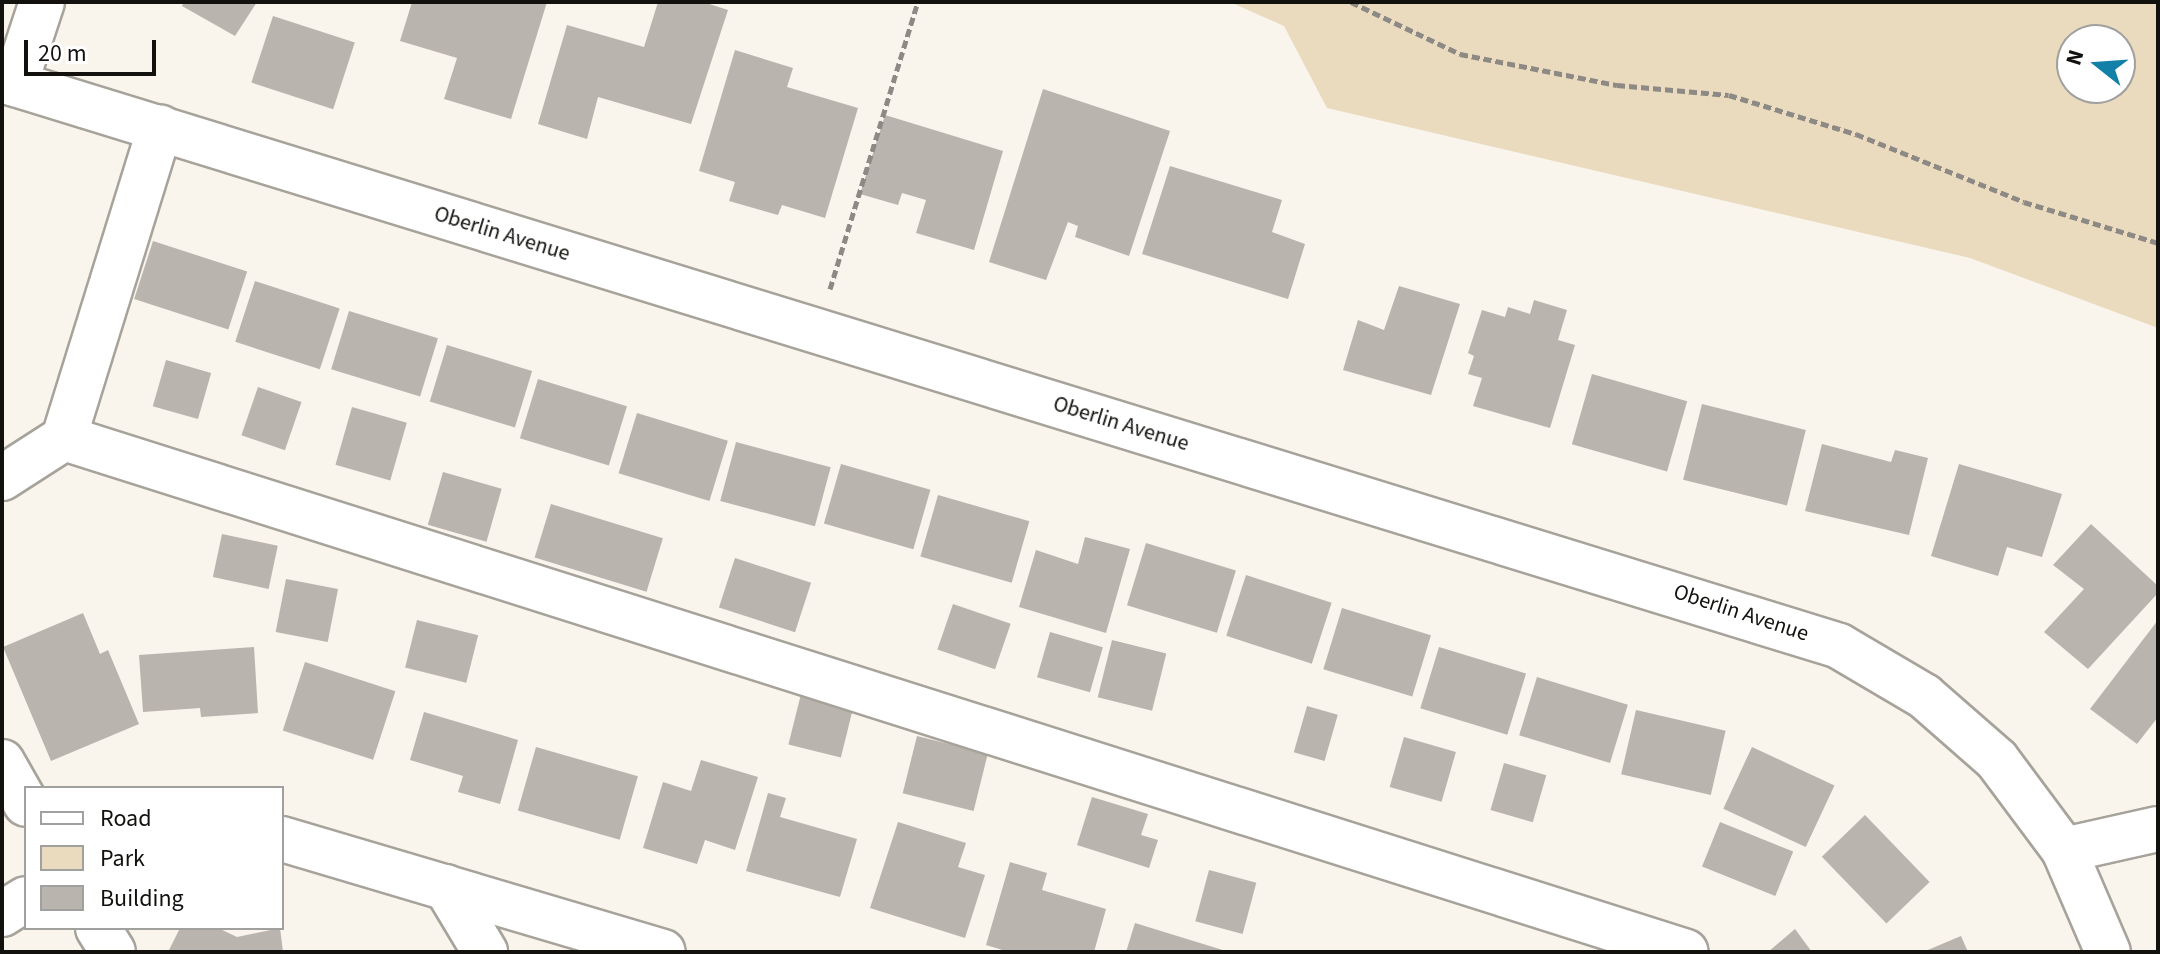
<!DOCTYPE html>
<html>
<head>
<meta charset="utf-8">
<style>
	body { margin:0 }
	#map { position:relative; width:2160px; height:954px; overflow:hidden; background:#f9f4ec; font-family:"Source Sans 3",sans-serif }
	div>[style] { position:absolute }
	.green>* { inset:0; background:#eadabe }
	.building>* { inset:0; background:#b9b4ad; transform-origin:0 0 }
	.path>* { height:5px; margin-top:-2.5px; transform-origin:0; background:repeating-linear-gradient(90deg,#8d8984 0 8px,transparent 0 12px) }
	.roads { filter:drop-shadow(2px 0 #a7a39b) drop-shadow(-2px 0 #a7a39b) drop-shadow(0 2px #a7a39b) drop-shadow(0 -2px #a7a39b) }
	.minor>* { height:44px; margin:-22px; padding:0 22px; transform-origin:22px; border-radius:22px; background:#fff }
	span { translate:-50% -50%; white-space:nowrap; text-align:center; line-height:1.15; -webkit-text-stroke:6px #fff; paint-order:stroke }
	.street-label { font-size:22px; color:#12110e }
	.frame { position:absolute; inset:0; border:4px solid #12110e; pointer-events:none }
	.legend { position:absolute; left:24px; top:786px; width:260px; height:144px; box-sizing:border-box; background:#fff; border:2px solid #a0a09f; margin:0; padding:10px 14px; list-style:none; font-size:24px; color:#12110e }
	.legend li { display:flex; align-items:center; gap:16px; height:40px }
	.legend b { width:40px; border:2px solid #a0a09f }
	.north { position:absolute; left:2056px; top:24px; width:80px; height:80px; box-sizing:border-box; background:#fff; border:2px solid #a0a09f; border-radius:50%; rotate:287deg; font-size:22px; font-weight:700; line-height:32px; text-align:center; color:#12110e }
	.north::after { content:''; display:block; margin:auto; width:28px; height:36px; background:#1380a8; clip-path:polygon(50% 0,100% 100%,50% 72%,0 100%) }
	.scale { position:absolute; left:24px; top:40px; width:132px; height:36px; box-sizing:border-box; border:4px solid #12110e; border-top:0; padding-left:10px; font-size:24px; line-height:28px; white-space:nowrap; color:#12110e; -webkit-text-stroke:6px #fff; paint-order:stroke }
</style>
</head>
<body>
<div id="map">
	<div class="green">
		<i style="clip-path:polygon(evenodd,1230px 2px,2158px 2px,2158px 328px,1970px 258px,1327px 108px,1284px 26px,1230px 2px,2072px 40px,2120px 40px,2120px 88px,2072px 88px,2072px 40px)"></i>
	</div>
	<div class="building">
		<i style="clip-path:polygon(184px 2px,257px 2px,235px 36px,182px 6px)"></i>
		<i style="clip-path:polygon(412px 2px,547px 2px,511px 119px,444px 99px,457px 58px,400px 41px)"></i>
		<i style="clip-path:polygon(658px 2px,703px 2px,728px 10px,691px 124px,598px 97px,587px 139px,538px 124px,567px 25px,644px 47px)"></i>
		<i style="left:273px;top:16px;width:86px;height:70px;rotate:18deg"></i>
		<i style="clip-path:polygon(735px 50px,793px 68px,787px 87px,858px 108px,825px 218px,782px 205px,778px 215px,729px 201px,735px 182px,699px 171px)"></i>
		<i style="clip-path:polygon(1043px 89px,1170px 131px,1129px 256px,1075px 237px,1078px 226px,1068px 222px,1046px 280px,989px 262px)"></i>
		<i style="clip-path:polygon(885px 115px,1003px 151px,974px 250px,916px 233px,926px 200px,902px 193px,898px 205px,860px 194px)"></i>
		<i style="clip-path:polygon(1170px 166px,1282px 200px,1272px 232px,1305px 244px,1288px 299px,1142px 254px)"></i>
		<i style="left:153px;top:241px;width:99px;height:61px;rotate:18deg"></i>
		<i style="left:255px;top:281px;width:89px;height:64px;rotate:18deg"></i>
		<i style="clip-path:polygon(1399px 286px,1460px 304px,1431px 395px,1343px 370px,1358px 320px,1384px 330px)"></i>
		<i style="clip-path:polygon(1534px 300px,1567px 310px,1558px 340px,1575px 345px,1550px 428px,1473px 406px,1482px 378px,1468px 374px,1474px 356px,1468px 353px,1482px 310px,1505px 317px,1508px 307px,1530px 314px)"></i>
		<i style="left:349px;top:311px;width:93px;height:61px;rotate:17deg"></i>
		<i style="left:447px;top:345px;width:89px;height:59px;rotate:17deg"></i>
		<i style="left:166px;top:360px;width:47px;height:48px;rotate:16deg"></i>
		<i style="left:1592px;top:374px;width:99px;height:73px;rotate:16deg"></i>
		<i style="left:538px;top:379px;width:93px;height:62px;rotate:17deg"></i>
		<i style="left:258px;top:387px;width:46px;height:51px;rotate:19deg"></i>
		<i style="left:1702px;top:404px;width:107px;height:78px;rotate:14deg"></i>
		<i style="left:352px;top:407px;width:57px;height:60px;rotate:16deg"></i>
		<i style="left:637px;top:413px;width:95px;height:63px;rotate:17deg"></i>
		<i style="left:736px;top:442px;width:98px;height:61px;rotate:15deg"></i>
		<i style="clip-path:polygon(1822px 444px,1891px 462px,1895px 450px,1928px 458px,1909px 535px,1805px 511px)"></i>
		<i style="left:841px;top:464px;width:93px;height:62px;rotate:16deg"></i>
		<i style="clip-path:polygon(1959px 464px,2062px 494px,2042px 557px,2007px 547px,1998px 576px,1931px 556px)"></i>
		<i style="left:443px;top:472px;width:61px;height:55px;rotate:16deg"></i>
		<i style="left:938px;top:495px;width:95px;height:64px;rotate:16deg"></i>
		<i style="left:551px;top:504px;width:117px;height:56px;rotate:17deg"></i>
		<i style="clip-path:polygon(2091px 524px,2158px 586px,2158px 593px,2088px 669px,2044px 632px,2084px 589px,2053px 565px)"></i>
		<i style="left:222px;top:534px;width:57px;height:44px;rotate:12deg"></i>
		<i style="clip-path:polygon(1085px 537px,1130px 549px,1106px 633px,1019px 607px,1036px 550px,1078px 564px)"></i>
		<i style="left:1146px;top:543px;width:94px;height:65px;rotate:17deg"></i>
		<i style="left:735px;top:558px;width:80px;height:52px;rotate:18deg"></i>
		<i style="left:1246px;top:575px;width:90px;height:64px;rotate:18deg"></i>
		<i style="left:286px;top:579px;width:53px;height:54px;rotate:11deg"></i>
		<i style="left:953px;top:604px;width:61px;height:48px;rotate:19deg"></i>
		<i style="left:1342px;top:608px;width:93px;height:64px;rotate:17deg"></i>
		<i style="clip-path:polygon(83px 613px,100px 654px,108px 650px,139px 724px,51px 761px,3px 647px)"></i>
		<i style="left:417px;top:620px;width:63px;height:49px;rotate:14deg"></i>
		<i style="clip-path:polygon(2158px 620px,2158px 717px,2137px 744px,2090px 709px)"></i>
		<i style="left:1050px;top:632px;width:55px;height:47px;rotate:16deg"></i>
		<i style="left:1112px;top:640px;width:56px;height:59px;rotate:14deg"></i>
		<i style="clip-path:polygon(254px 647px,258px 713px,201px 717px,200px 708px,143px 712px,139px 655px)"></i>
		<i style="left:1439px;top:647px;width:91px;height:64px;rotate:17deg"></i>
		<i style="left:305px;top:662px;width:95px;height:72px;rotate:18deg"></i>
		<i style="left:1537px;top:677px;width:95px;height:61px;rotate:17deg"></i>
		<i style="left:801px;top:694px;width:54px;height:52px;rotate:14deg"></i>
		<i style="left:1307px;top:706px;width:32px;height:48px;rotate:16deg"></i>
		<i style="left:1636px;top:710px;width:92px;height:66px;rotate:13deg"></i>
		<i style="clip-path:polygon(424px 712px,518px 740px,500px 804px,458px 792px,463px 776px,410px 760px)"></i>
		<i style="left:917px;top:736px;width:73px;height:59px;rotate:14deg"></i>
		<i style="left:1404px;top:737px;width:54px;height:52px;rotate:16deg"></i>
		<i style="left:536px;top:747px;width:106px;height:66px;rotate:16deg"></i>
		<i style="left:1752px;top:747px;width:91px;height:68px;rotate:25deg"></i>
		<i style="clip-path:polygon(701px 760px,758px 777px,735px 850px,705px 840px,697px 864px,643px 848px,663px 782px,691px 791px)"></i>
		<i style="left:1504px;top:763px;width:44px;height:49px;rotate:16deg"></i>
		<i style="clip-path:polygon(768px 793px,786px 798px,780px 817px,857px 839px,840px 897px,746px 871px)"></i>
		<i style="clip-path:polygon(1092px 797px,1148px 814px,1141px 835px,1158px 840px,1149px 868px,1077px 845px)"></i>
		<i style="left:1865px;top:815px;width:93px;height:60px;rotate:46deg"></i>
		<i style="clip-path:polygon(898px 822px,966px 843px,958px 867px,985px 875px,965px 938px,870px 908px)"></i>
		<i style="left:1720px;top:822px;width:79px;height:48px;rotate:22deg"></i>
		<i style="clip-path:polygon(1010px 862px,1047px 873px,1042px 890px,1106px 909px,1094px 952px,1009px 952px,986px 945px)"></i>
		<i style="left:1209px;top:870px;width:49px;height:53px;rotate:15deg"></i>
		<i style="clip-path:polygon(1135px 923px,1226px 951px,1226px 952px,1126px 952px)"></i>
		<i style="clip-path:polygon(180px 928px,218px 928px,237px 937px,280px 928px,283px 952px,168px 952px)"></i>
		<i style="clip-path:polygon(1795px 929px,1812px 952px,1768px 952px)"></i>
		<i style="clip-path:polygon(1961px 936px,1968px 952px,1923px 952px)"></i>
	</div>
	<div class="path">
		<i style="left:1351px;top:2px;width:121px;rotate:25.5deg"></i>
		<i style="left:1460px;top:54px;width:160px;rotate:11.2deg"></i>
		<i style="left:1617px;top:85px;width:112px;rotate:5.1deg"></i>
		<i style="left:1729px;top:95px;width:133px;rotate:17.1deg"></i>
		<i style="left:1856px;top:134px;width:181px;rotate:22deg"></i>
		<i style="left:2024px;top:202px;width:140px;rotate:17deg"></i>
		<i style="left:830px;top:289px;width:300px;rotate:-73deg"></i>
	</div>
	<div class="roads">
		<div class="minor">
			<i style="left:2px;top:80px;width:1922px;rotate:17.12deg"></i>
			<i style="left:1839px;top:646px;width:99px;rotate:30.5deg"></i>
			<i style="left:1924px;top:696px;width:97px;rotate:41.2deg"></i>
			<i style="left:1997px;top:760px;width:112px;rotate:53.3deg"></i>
			<i style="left:2064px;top:850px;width:111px;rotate:66.7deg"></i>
			<i style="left:15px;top:84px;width:86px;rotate:-71.8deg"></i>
			<i style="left:64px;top:438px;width:1701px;rotate:17.58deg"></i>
			<i style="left:2px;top:478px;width:74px;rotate:-32.8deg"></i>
			<i style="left:64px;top:438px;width:325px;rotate:-72.8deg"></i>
			<i style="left:2px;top:762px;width:48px;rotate:60.3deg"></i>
			<i style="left:282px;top:839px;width:397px;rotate:16.5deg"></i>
			<i style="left:2064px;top:850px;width:96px;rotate:-12.6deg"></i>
			<i style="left:446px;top:887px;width:76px;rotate:59deg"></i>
			<i style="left:2px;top:914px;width:28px;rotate:-32deg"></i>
			<i style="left:98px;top:928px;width:28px;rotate:58deg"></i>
		</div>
	</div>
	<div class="street-label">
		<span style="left:502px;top:234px;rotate:17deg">Oberlin Avenue</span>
		<span style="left:1121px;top:424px;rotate:17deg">Oberlin Avenue</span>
		<span style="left:1741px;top:613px;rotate:18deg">Oberlin Avenue</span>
	</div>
	<div class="frame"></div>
	<ul class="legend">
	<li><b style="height:10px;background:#fff"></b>Road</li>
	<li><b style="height:22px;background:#eadabe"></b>Park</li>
	<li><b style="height:22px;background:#b9b4ad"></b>Building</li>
	</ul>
	<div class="north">N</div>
	<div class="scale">20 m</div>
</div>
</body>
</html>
